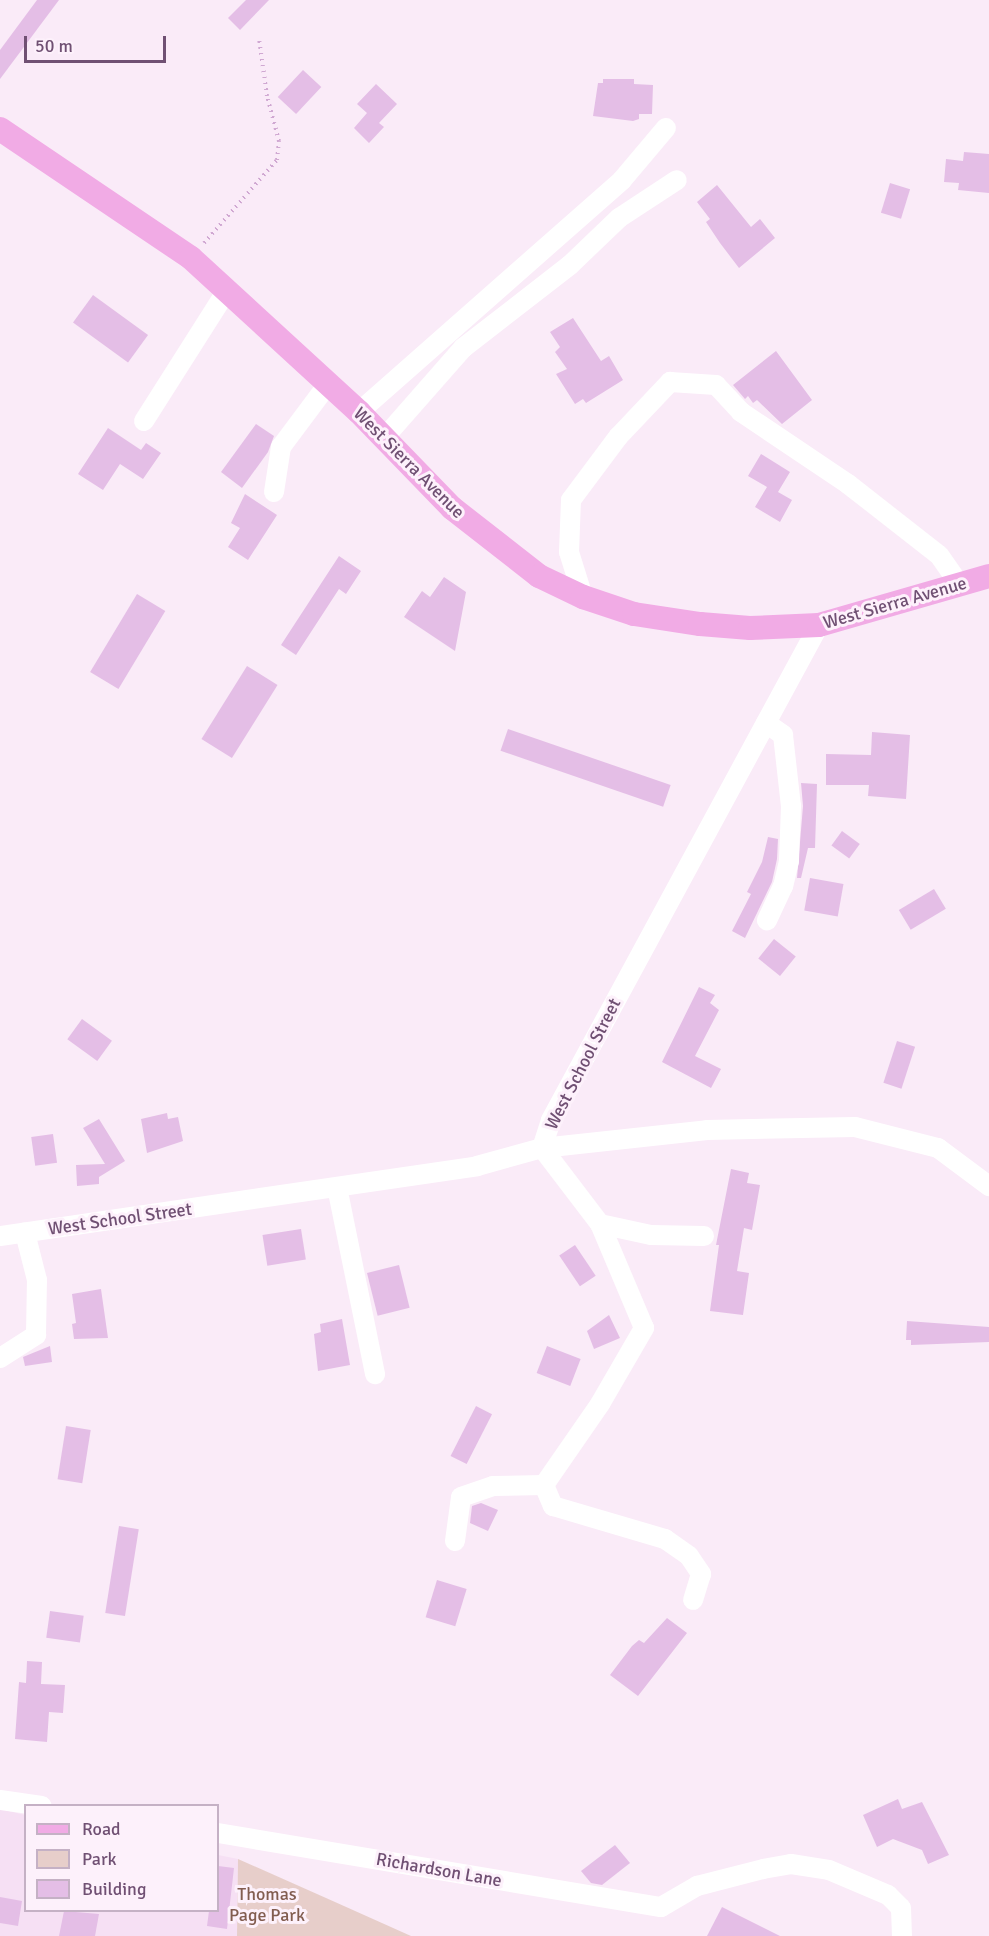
<!DOCTYPE html>
<html>
<head>
<meta charset="utf-8">
<style>
	body { margin:0 }
	#map { position:relative; width:989px; height:1936px; overflow:hidden; background:#faebf8; font-family:Signika,sans-serif }
	div>[style] { position:absolute }
	.residential>* { inset:0; background:#f6e0f4 }
	.green>* { inset:0; background:#e7ceca }
	.building>* { inset:0; background:#e4bee6; transform-origin:0 0 }
	.path>* { height:4px; margin-top:-2px; transform-origin:0; background:repeating-linear-gradient(90deg,#d0a8d2 0 1.5px,transparent 0 6px) }
	.minor>* { height:20px; margin:-10px; padding:0 10px; transform-origin:10px; border-radius:10px; background:#fff }
	.major>* { height:24px; margin:-12px; padding:0 12px; transform-origin:12px; border-radius:12px; background:#f1abe5 }
	span { translate:-50% -50%; white-space:nowrap; text-align:center; line-height:1.15; -webkit-text-stroke:6px #fdf1fb; paint-order:stroke }
	.street-label { font-size:18px; color:#705073 }
	.park-label { font-size:18px; color:#825d50 }
	.legend { position:absolute; left:24px; top:1804px; width:195px; height:108px; box-sizing:border-box; background:#fdf1fb; border:2px solid #c5b1c5; margin:0; padding:8px 10px; list-style:none; font-size:18px; color:#705073 }
	.legend li { display:flex; align-items:center; gap:12px; height:30px }
	.legend b { width:30px; border:2px solid #c5b1c5 }
	.scale { position:absolute; left:24px; top:36px; width:142px; height:27px; box-sizing:border-box; border:3px solid #705073; border-top:0; padding-left:8px; font-size:18px; line-height:21px; white-space:nowrap; color:#705073; -webkit-text-stroke:4px #fdf1fb; paint-order:stroke }
</style>
</head>
<body>
<div id="map">
	<div class="residential">
		<i style="clip-path:polygon(0 1809px,25px 1815px,26px 1910px,218px 1910px,218px 1855px,238px 1859px,237px 1936px,0 1936px)"></i>
	</div>
	<div class="green">
		<i style="clip-path:polygon(238px 1859px,335px 1902px,411px 1936px,237px 1936px)"></i>
	</div>
	<div class="building">
		<i style="clip-path:polygon(37px 0,59px 0,0 79px,0 50px)"></i>
		<i style="clip-path:polygon(246px 0,269px 0,240px 30px,228px 18px)"></i>
		<i style="left:303px;top:70px;width:25px;height:37px;rotate:43deg"></i>
		<i style="clip-path:polygon(603px 79px,634px 79px,634px 84px,653px 85px,652px 114px,639px 114px,639px 119px,633px 121px,593px 116px,598px 83px,603px 83px)"></i>
		<i style="clip-path:polygon(376px 84px,397px 104px,379px 123px,384px 127px,369px 143px,354px 128px,367px 113px,357px 104px)"></i>
		<i style="clip-path:polygon(964px 152px,989px 154px,989px 193px,958px 190px,959px 183px,944px 182px,946px 159px,963px 161px)"></i>
		<i style="left:890px;top:183px;width:21px;height:31px;rotate:17deg"></i>
		<i style="clip-path:polygon(717px 185px,751px 227px,760px 219px,775px 238px,739px 268px,720px 243px,706px 222px,710px 219px,697px 202px)"></i>
		<i style="left:93px;top:295px;width:68px;height:34px;rotate:36deg"></i>
		<i style="clip-path:polygon(573px 318px,601px 361px,609px 356px,623px 380px,586px 403px,583px 399px,575px 404px,556px 374px,567px 369px,555px 352px,560px 347px,550px 332px)"></i>
		<i style="clip-path:polygon(776px 351px,812px 400px,782px 424px,757px 400px,753px 403px,748px 396px,745px 399px,733px 385px)"></i>
		<i style="clip-path:polygon(256px 424px,274px 436px,268px 452px,242px 488px,221px 472px)"></i>
		<i style="clip-path:polygon(108px 428px,141px 450px,146px 443px,161px 453px,143px 479px,120px 464px,103px 490px,78px 474px)"></i>
		<i style="clip-path:polygon(761px 454px,790px 472px,778px 492px,792px 500px,780px 522px,755px 507px,767px 487px,748px 476px)"></i>
		<i style="clip-path:polygon(245px 494px,277px 515px,248px 560px,228px 547px,240px 528px,231px 523px)"></i>
		<i style="clip-path:polygon(339px 556px,361px 571px,346px 594px,339px 589px,296px 655px,281px 645px)"></i>
		<i style="clip-path:polygon(444px 577px,466px 592px,455px 651px,404px 617px,422px 591px,430px 597px)"></i>
		<i style="left:137px;top:594px;width:33px;height:91px;rotate:31deg"></i>
		<i style="left:247px;top:666px;width:36px;height:86px;rotate:32deg"></i>
		<i style="left:508px;top:729px;width:172px;height:23px;rotate:19deg"></i>
		<i style="clip-path:polygon(872px 732px,910px 735px,906px 799px,868px 796px,869px 785px,826px 785px,826px 754px,871px 755px)"></i>
		<i style="clip-path:polygon(801px 783px,817px 784px,815px 848px,808px 848px,801px 878px,797px 878px,803px 806px)"></i>
		<i style="left:842px;top:831px;width:22px;height:18px;rotate:36deg"></i>
		<i style="clip-path:polygon(768px 837px,778px 839px,777px 859px,772px 882px,745px 938px,732px 931px,751px 894px,747px 892px,762px 862px)"></i>
		<i style="left:810px;top:878px;width:34px;height:33px;rotate:10deg"></i>
		<i style="left:934px;top:889px;width:23px;height:41px;rotate:59deg"></i>
		<i style="left:774px;top:939px;width:28px;height:25px;rotate:39deg"></i>
		<i style="clip-path:polygon(699px 987px,715px 995px,710px 1003px,719px 1010px,695px 1056px,721px 1069px,711px 1088px,662px 1062px)"></i>
		<i style="left:82px;top:1019px;width:37px;height:25px;rotate:36deg"></i>
		<i style="left:897px;top:1041px;width:19px;height:44px;rotate:18deg"></i>
		<i style="clip-path:polygon(167px 1113px,168px 1119px,178px 1117px,183px 1141px,147px 1153px,141px 1119px)"></i>
		<i style="clip-path:polygon(99px 1119px,125px 1161px,99px 1177px,99px 1184px,77px 1186px,76px 1165px,105px 1164px,83px 1128px)"></i>
		<i style="left:53px;top:1134px;width:29px;height:22px;rotate:82deg"></i>
		<i style="clip-path:polygon(731px 1169px,749px 1173px,747px 1183px,760px 1185px,752px 1230px,744px 1228px,737px 1271px,749px 1273px,743px 1315px,710px 1311px,719px 1245px,716px 1245px)"></i>
		<i style="left:301px;top:1229px;width:31px;height:39px;rotate:81deg"></i>
		<i style="left:575px;top:1245px;width:37px;height:19px;rotate:56deg"></i>
		<i style="left:399px;top:1265px;width:44px;height:33px;rotate:76deg"></i>
		<i style="clip-path:polygon(101px 1289px,108px 1338px,74px 1339px,72px 1324px,76px 1323px,72px 1294px)"></i>
		<i style="clip-path:polygon(609px 1315px,620px 1338px,594px 1349px,587px 1331px)"></i>
		<i style="clip-path:polygon(342px 1319px,350px 1365px,318px 1371px,314px 1334px,321px 1332px,320px 1324px)"></i>
		<i style="clip-path:polygon(907px 1321px,989px 1327px,989px 1342px,911px 1345px,911px 1340px,906px 1340px)"></i>
		<i style="clip-path:polygon(50px 1346px,52px 1362px,25px 1366px,23px 1357px)"></i>
		<i style="left:547px;top:1346px;width:36px;height:29px;rotate:21deg"></i>
		<i style="left:476px;top:1406px;width:18px;height:56px;rotate:27deg"></i>
		<i style="left:66px;top:1426px;width:25px;height:54px;rotate:9deg"></i>
		<i style="clip-path:polygon(481px 1503px,498px 1510px,488px 1531px,470px 1523px,472px 1506px)"></i>
		<i style="left:119px;top:1526px;width:20px;height:88px;rotate:9deg"></i>
		<i style="left:437px;top:1580px;width:31px;height:39px;rotate:17deg"></i>
		<i style="left:50px;top:1611px;width:34px;height:27px;rotate:8deg"></i>
		<i style="clip-path:polygon(667px 1618px,687px 1633px,638px 1696px,610px 1675px,632px 1646px,639px 1640px,644px 1643px)"></i>
		<i style="clip-path:polygon(27px 1661px,42px 1662px,41px 1684px,65px 1685px,63px 1713px,49px 1712px,47px 1742px,15px 1739px,19px 1682px,26px 1683px)"></i>
		<i style="clip-path:polygon(898px 1799px,902px 1809px,922px 1802px,949px 1855px,928px 1864px,922px 1850px,893px 1839px,877px 1847px,863px 1815px)"></i>
		<i style="clip-path:polygon(615px 1845px,630px 1863px,602px 1885px,591px 1883px,581px 1871px)"></i>
		<i style="clip-path:polygon(218px 1866px,234px 1868px,227px 1929px,207px 1926px,209px 1911px,218px 1911px)"></i>
		<i style="clip-path:polygon(0 1897px,22px 1901px,18px 1926px,0 1923px)"></i>
		<i style="clip-path:polygon(722px 1907px,780px 1936px,707px 1936px)"></i>
		<i style="clip-path:polygon(64px 1911px,99px 1914px,95px 1936px,59px 1936px)"></i>
	</div>
	<div class="path">
		<i style="left:204px;top:243px;width:111px;rotate:-48.7deg"></i>
		<i style="left:277px;top:160px;width:19px;rotate:-84deg"></i>
		<i style="left:279px;top:141px;width:47px;rotate:-104.9deg"></i>
		<i style="left:267px;top:96px;width:59px;rotate:-97.9deg"></i>
	</div>
	<div class="minor">
		<i style="left:359px;top:412px;width:351px;rotate:-41.4deg"></i>
		<i style="left:622px;top:180px;width:68px;rotate:-49.8deg"></i>
		<i style="left:144px;top:421px;width:153px;rotate:-57.6deg"></i>
		<i style="left:384px;top:438px;width:120px;rotate:-48.7deg"></i>
		<i style="left:463px;top:348px;width:135px;rotate:-37.8deg"></i>
		<i style="left:570px;top:265px;width:68px;rotate:-43.8deg"></i>
		<i style="left:619px;top:218px;width:69px;rotate:-33.2deg"></i>
		<i style="left:274px;top:492px;width:46px;rotate:-81.2deg"></i>
		<i style="left:281px;top:447px;width:79px;rotate:-53.3deg"></i>
		<i style="left:583px;top:597px;width:47px;rotate:-107.3deg"></i>
		<i style="left:569px;top:552px;width:52px;rotate:-87.8deg"></i>
		<i style="left:571px;top:500px;width:79px;rotate:-53.3deg"></i>
		<i style="left:618px;top:437px;width:76px;rotate:-46.6deg"></i>
		<i style="left:670px;top:382px;width:46px;rotate:3.7deg"></i>
		<i style="left:716px;top:385px;width:37px;rotate:47deg"></i>
		<i style="left:741px;top:412px;width:129px;rotate:33.9deg"></i>
		<i style="left:848px;top:484px;width:115px;rotate:38deg"></i>
		<i style="left:939px;top:555px;width:35px;rotate:55deg"></i>
		<i style="left:766px;top:723px;width:21px;rotate:35deg"></i>
		<i style="left:783px;top:735px;width:71px;rotate:83.6deg"></i>
		<i style="left:791px;top:806px;width:55px;rotate:92.1deg"></i>
		<i style="left:789px;top:861px;width:26px;rotate:103deg"></i>
		<i style="left:783px;top:886px;width:38px;rotate:115deg"></i>
		<i style="left:542px;top:1148px;width:29px;rotate:-72deg"></i>
		<i style="left:551px;top:1120px;width:563px;rotate:-61.57deg"></i>
		<i style="left:337px;top:1187px;width:191px;rotate:78.5deg"></i>
		<i style="left:600px;top:1224px;width:52px;rotate:12.2deg"></i>
		<i style="left:651px;top:1235px;width:53px;rotate:1.1deg"></i>
		<i style="left:0;top:1236px;width:482px;rotate:-8.3deg"></i>
		<i style="left:477px;top:1166px;width:67px;rotate:-15.5deg"></i>
		<i style="left:542px;top:1148px;width:166px;rotate:-6.2deg"></i>
		<i style="left:707px;top:1130px;width:148px;rotate:-1.2deg"></i>
		<i style="left:855px;top:1127px;width:86px;rotate:14.2deg"></i>
		<i style="left:938px;top:1148px;width:64px;rotate:36.7deg"></i>
		<i style="left:0;top:1358px;width:43px;rotate:-32.6deg"></i>
		<i style="left:36px;top:1335px;width:55px;rotate:-89deg"></i>
		<i style="left:37px;top:1280px;width:49px;rotate:-104.3deg"></i>
		<i style="left:544px;top:1485px;width:23px;rotate:67deg"></i>
		<i style="left:553px;top:1506px;width:117px;rotate:16.4deg"></i>
		<i style="left:665px;top:1539px;width:29px;rotate:35deg"></i>
		<i style="left:689px;top:1556px;width:22px;rotate:56deg"></i>
		<i style="left:701px;top:1574px;width:27px;rotate:107deg"></i>
		<i style="left:455px;top:1541px;width:44px;rotate:-82.2deg"></i>
		<i style="left:461px;top:1497px;width:34px;rotate:-19deg"></i>
		<i style="left:493px;top:1486px;width:51px;rotate:-1.1deg"></i>
		<i style="left:544px;top:1485px;width:98px;rotate:-55.3deg"></i>
		<i style="left:600px;top:1404px;width:88px;rotate:-59.9deg"></i>
		<i style="left:644px;top:1328px;width:113px;rotate:-112.9deg"></i>
		<i style="left:600px;top:1224px;width:96px;rotate:-127.3deg"></i>
		<i style="left:0;top:1800px;width:42px;rotate:8.1deg"></i>
		<i style="left:218px;top:1833px;width:449px;rotate:9.5deg"></i>
		<i style="left:661px;top:1907px;width:42px;rotate:-30.3deg"></i>
		<i style="left:697px;top:1886px;width:68px;rotate:-14.4deg"></i>
		<i style="left:763px;top:1869px;width:28px;rotate:-10deg"></i>
		<i style="left:791px;top:1864px;width:38px;rotate:9deg"></i>
		<i style="left:829px;top:1870px;width:64px;rotate:23deg"></i>
		<i style="left:888px;top:1895px;width:18px;rotate:45deg"></i>
		<i style="left:901px;top:1908px;width:28px;rotate:88deg"></i>
	</div>
	<div class="major">
		<i style="left:0;top:129px;width:230px;rotate:34deg"></i>
		<i style="left:191px;top:258px;width:228px;rotate:42.5deg"></i>
		<i style="left:359px;top:412px;width:134px;rotate:45.9deg"></i>
		<i style="left:452px;top:508px;width:110px;rotate:38deg"></i>
		<i style="left:539px;top:576px;width:49px;rotate:25.5deg"></i>
		<i style="left:583px;top:597px;width:54px;rotate:18.4deg"></i>
		<i style="left:634px;top:614px;width:67px;rotate:8.6deg"></i>
		<i style="left:700px;top:624px;width:50px;rotate:4.6deg"></i>
		<i style="left:750px;top:628px;width:69px;rotate:-2.5deg"></i>
		<i style="left:819px;top:625px;width:177px;rotate:-16.1deg"></i>
	</div>
	<div class="street-label">
		<span style="left:409px;top:463px;rotate:45deg">West Sierra Avenue</span>
		<span style="left:895px;top:603px;rotate:-16deg">West Sierra Avenue</span>
		<span style="left:583px;top:1064px;rotate:-63deg">West School Street</span>
		<span style="left:120px;top:1219px;rotate:-8deg">West School Street</span>
		<span style="left:439px;top:1870px;rotate:10deg">Richardson Lane</span>
	</div>
	<div class="park-label">
		<span style="left:267px;top:1905px">Thomas<br>Page Park</span>
	</div>
	<ul class="legend">
	<li><b style="height:8px;background:#f1abe5"></b>Road</li>
	<li><b style="height:16px;background:#e7ceca"></b>Park</li>
	<li><b style="height:16px;background:#e4bee6"></b>Building</li>
	</ul>
	<div class="scale">50 m</div>
</div>
</body>
</html>
